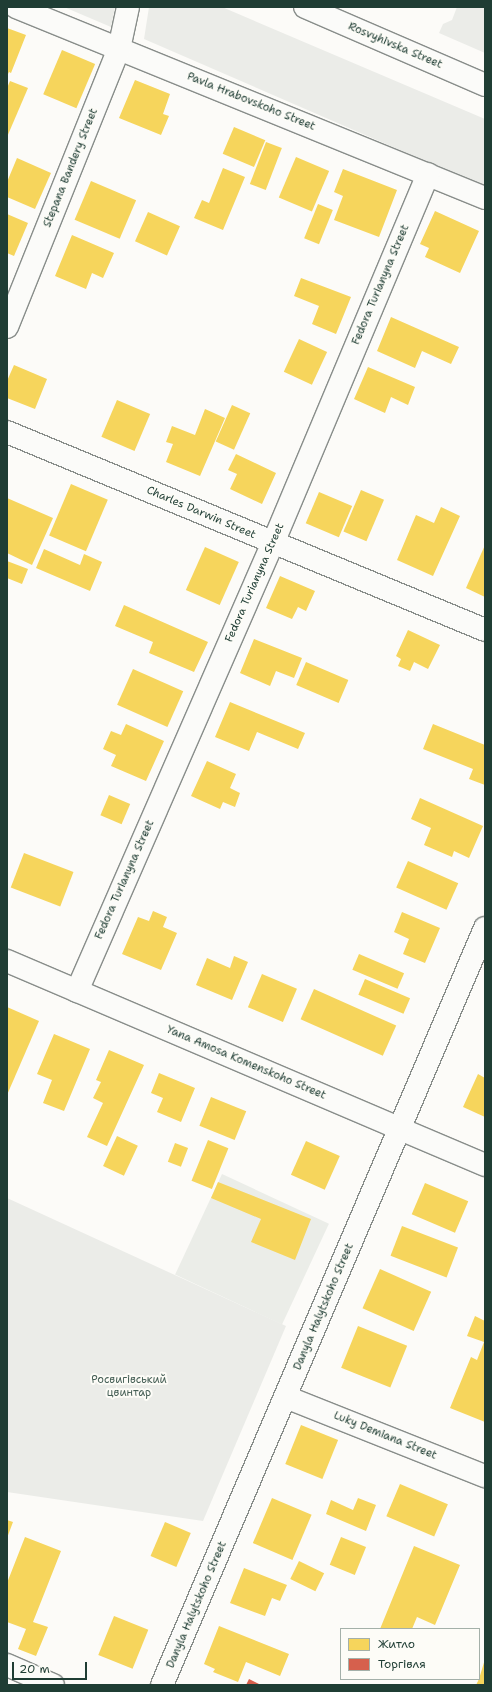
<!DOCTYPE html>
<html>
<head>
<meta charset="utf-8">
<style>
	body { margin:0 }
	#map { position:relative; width:492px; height:1692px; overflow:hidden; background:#fcfbf8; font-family:"Shantell Sans",sans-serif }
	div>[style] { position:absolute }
	.built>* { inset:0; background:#ebede8; transform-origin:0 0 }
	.green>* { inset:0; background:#ebece8 }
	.homes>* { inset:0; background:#f6d55c; transform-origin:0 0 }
	.shops>* { inset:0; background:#d6604d }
	.roads { filter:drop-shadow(1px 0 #888d8a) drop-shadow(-1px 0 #888d8a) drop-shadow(0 1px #888d8a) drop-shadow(0 -1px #888d8a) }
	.minor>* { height:22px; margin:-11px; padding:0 11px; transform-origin:11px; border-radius:11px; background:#fbfbf9 }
	.tertiary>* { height:22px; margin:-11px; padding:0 11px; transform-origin:11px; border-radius:11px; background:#fbfbf9 }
	.primary>* { height:22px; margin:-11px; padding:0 11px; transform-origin:11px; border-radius:11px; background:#fbfbf9 }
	span { translate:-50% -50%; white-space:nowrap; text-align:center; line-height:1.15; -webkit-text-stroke:4px #fdfcf7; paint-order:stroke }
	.street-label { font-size:11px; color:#1f3d34 }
	.park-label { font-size:11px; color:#455e55 }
	.frame { position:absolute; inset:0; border:8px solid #1f3d34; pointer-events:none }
	.legend { position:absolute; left:340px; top:1628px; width:140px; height:52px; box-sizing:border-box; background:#fdfcf7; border:1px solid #a4b0a9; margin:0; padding:5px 7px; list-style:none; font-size:12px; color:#1f3d34 }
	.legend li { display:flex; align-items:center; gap:8px; height:20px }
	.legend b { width:20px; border:1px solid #a4b0a9 }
	.scale { position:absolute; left:12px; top:1662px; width:75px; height:18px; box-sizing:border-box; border:2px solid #1f3d34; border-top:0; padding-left:5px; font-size:12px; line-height:14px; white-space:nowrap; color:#1f3d34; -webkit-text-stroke:3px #fdfcf7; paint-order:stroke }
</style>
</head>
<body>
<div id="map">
	<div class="built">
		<i style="left:222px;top:1174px;width:118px;height:111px;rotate:25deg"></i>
	</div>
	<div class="green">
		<i style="clip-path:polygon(64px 7px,115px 7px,111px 27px)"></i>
		<i style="clip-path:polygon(149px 7px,222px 7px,485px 119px,485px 187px,144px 39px)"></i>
		<i style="clip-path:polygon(457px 7px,485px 7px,485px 53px,439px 33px,443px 24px,452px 20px)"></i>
		<i style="clip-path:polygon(7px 1198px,286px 1326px,203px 1521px,7px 1492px)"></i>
	</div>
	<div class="homes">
		<i style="clip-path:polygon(7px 28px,26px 35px,11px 73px,9px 72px,7px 76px)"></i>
		<i style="left:62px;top:50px;width:36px;height:48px;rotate:23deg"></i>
		<i style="clip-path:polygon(135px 80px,170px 94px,163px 114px,169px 116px,161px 135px,119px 118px)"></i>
		<i style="clip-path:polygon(10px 81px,28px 88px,7px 137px,7px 88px)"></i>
		<i style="left:234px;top:127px;width:34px;height:29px;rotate:23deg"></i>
		<i style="left:266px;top:142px;width:17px;height:45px;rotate:21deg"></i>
		<i style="left:296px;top:157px;width:36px;height:44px;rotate:23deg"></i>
		<i style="clip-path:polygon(17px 158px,51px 173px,35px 209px,7px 197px,7px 182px)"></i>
		<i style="clip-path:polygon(223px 168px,245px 177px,223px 230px,194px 218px,202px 200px,209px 203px)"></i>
		<i style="clip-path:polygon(343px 169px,397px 190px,379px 237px,334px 220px,343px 196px,334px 192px)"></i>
		<i style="left:91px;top:181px;width:49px;height:42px;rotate:23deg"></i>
		<i style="left:318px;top:204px;width:16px;height:37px;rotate:22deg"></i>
		<i style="clip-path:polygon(435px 211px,479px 231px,460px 273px,425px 257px,429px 248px,420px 244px)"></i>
		<i style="left:148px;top:212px;width:35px;height:32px;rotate:24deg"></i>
		<i style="clip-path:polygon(7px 214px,28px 223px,14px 256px,7px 253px)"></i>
		<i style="clip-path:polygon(72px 235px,114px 253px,103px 278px,92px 273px,86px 289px,55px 276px)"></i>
		<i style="clip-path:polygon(301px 278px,351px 297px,336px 334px,312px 324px,319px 306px,294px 296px)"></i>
		<i style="clip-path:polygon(391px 317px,459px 347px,451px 364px,422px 351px,415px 368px,377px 351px)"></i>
		<i style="left:299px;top:339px;width:31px;height:36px;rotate:25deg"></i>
		<i style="clip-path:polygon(14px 365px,47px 379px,35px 409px,7px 398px,7px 381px)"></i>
		<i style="clip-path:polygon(368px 367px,415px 387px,408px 405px,391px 397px,385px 413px,354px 399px)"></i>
		<i style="left:117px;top:400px;width:36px;height:40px;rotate:23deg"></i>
		<i style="left:232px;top:405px;width:20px;height:40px;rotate:24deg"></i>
		<i style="clip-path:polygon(205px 409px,225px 418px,200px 476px,166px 462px,173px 444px,166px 442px,172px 426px,195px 435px)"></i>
		<i style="clip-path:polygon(236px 454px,276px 473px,262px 504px,230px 489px,237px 474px,228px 470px)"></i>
		<i style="left:71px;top:484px;width:40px;height:56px;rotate:23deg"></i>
		<i style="left:361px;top:490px;width:25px;height:45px;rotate:23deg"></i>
		<i style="left:319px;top:492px;width:36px;height:34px;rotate:23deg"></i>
		<i style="clip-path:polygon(7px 498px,53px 518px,32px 565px,7px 553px)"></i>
		<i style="clip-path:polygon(441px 507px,460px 516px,433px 576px,397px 560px,416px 515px,434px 523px)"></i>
		<i style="clip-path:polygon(485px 545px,485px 597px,466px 588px)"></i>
		<i style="left:205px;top:547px;width:37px;height:47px;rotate:24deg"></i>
		<i style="clip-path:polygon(44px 549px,80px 565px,84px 554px,102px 562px,90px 591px,36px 568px)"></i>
		<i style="clip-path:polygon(7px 561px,28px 569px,22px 584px,7px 578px)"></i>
		<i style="clip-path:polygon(280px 576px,315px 591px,306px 611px,298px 607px,292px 619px,266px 608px)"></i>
		<i style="clip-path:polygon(124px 605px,208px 642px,194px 672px,149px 653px,153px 642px,115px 626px)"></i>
		<i style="clip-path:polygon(408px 630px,440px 645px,428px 669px,414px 662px,410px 671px,398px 666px,401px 659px,396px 656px)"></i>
		<i style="clip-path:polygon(254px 639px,302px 658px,294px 678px,276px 671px,270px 686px,240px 673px)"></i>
		<i style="left:306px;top:662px;width:46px;height:25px;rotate:23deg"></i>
		<i style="left:133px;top:669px;width:55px;height:39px;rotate:24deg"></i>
		<i style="clip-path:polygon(230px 702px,305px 733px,298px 749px,257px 732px,249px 751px,215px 737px)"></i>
		<i style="clip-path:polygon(126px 724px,164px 741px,146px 781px,111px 766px,116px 755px,103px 749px,111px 731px,121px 735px)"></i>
		<i style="clip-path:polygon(433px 724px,485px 745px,485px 785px,469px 779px,473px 769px,423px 749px)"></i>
		<i style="clip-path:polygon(207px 761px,236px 774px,230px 788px,240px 793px,235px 807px,223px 802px,220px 809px,191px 796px)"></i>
		<i style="left:109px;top:795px;width:23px;height:22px;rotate:23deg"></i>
		<i style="clip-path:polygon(420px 798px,483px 826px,469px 858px,454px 851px,452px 857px,424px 845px,431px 828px,411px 819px)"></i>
		<i style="left:24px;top:853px;width:53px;height:37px;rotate:21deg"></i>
		<i style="left:408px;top:861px;width:55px;height:29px;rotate:24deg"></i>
		<i style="clip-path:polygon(153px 911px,167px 917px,163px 927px,177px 933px,161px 970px,122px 954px,138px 917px,149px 921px)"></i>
		<i style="clip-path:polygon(402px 912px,440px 928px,425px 963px,403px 954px,409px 939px,394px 932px)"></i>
		<i style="left:359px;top:954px;width:49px;height:17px;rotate:23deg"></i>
		<i style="clip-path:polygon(234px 956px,248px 962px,232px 1000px,196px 985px,207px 958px,230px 968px)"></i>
		<i style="left:262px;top:974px;width:38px;height:36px;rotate:23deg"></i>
		<i style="left:365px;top:979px;width:49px;height:17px;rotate:23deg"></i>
		<i style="left:314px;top:989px;width:90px;height:33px;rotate:24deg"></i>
		<i style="clip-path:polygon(7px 1007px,39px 1021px,7px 1095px)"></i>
		<i style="clip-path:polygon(54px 1034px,90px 1049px,64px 1111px,43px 1103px,52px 1080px,37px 1074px)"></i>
		<i style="clip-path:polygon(109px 1050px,144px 1065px,107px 1146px,87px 1137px,103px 1103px,93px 1098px,101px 1082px,96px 1080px)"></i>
		<i style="clip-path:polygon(159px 1073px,195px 1088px,181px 1122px,157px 1112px,163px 1098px,151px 1093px)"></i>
		<i style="clip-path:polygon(478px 1074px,485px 1078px,485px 1117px,463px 1107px)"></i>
		<i style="left:211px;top:1097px;width:38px;height:31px;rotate:22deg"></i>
		<i style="left:117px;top:1136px;width:23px;height:33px;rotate:25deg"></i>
		<i style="left:208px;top:1140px;width:22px;height:44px;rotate:22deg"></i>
		<i style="left:306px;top:1141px;width:37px;height:37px;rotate:24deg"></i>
		<i style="left:175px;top:1143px;width:14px;height:20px;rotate:21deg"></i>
		<i style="clip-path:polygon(218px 1182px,311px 1219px,295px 1260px,251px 1242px,261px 1219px,211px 1198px)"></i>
		<i style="left:425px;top:1183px;width:47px;height:34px;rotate:23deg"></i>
		<i style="left:402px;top:1226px;width:60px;height:32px;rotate:21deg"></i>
		<i style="left:380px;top:1269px;width:56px;height:43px;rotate:24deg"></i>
		<i style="clip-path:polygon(475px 1316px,485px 1321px,485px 1422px,450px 1408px,471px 1357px,477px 1360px,484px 1342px,467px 1336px)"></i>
		<i style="left:358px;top:1326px;width:53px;height:45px;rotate:22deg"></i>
		<i style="left:301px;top:1425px;width:40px;height:42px;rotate:22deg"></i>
		<i style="left:400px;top:1484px;width:52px;height:35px;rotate:23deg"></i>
		<i style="left:272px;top:1498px;width:43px;height:49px;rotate:23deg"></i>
		<i style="clip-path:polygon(358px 1498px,376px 1505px,366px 1531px,326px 1514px,331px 1500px,353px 1510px)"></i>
		<i style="clip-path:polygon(7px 1520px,13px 1522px,7px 1538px)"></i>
		<i style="left:165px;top:1522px;width:28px;height:37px;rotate:23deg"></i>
		<i style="clip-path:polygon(25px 1537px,61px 1551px,33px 1622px,48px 1627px,36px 1656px,18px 1649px,26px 1629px,7px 1622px,7px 1583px)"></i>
		<i style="left:341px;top:1537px;width:27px;height:30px;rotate:22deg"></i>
		<i style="clip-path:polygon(414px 1546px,460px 1565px,435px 1625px,417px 1617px,412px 1629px,380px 1629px)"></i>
		<i style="left:299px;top:1561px;width:28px;height:20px;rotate:26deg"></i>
		<i style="clip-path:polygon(244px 1568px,287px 1585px,280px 1601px,272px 1598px,265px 1616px,230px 1603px)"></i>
		<i style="left:114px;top:1616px;width:37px;height:42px;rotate:22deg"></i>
		<i style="clip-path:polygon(219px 1626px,289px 1654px,280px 1676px,246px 1662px,238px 1682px,213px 1672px,215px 1669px,204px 1664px)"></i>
		<i style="clip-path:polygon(485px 1659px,485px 1685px,476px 1685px,479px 1679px)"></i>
	</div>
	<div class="shops">
		<i style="clip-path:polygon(249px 1679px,261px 1685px,246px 1685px)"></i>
	</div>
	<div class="roads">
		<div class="minor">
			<i style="left:16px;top:7px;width:506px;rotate:22.16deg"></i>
			<i style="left:7px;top:327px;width:300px;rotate:-68.1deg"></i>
			<i style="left:119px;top:49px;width:43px;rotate:-77.9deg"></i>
			<i style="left:7px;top:432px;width:517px;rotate:22.5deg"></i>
			<i style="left:77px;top:991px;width:489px;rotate:-66.4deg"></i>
			<i style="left:273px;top:543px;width:400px;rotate:-67.2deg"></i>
			<i style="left:400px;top:1129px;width:92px;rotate:23deg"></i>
			<i style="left:286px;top:1397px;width:214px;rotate:21.7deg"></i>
			<i style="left:7px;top:1665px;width:50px;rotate:23.5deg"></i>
		</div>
		<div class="tertiary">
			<i style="left:305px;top:7px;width:196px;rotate:23.4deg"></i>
			<i style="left:7px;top:961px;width:427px;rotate:23.1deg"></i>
		</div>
		<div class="primary">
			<i style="left:162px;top:1685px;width:823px;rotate:-66.89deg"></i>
		</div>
	</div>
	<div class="street-label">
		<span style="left:395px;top:46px;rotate:23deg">Rosvyhivska Street</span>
		<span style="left:251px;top:102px;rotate:22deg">Pavla Hrabovskoho Street</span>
		<span style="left:71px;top:168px;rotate:-68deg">Stepana Bandery Street</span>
		<span style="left:381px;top:285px;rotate:-67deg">Fedora Turianyna Street</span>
		<span style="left:201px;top:513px;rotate:23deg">Charles Darwin Street</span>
		<span style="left:255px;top:583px;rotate:-66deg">Fedora Turianyna Street</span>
		<span style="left:125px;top:880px;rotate:-66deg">Fedora Turianyna Street</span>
		<span style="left:246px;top:1063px;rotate:23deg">Yana Amosa Komenskoho Street</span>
		<span style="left:324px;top:1307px;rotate:-67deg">Danyla Halytskoho Street</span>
		<span style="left:385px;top:1436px;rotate:22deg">Luky Demiana Street</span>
		<span style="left:197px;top:1605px;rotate:-67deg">Danyla Halytskoho Street</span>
	</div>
	<div class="park-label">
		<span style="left:129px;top:1387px">Росвигівський<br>цвинтар</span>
	</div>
	<div class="frame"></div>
	<ul class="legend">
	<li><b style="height:11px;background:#f6d55c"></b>Житло</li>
	<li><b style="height:11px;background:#d6604d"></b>Торгівля</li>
	</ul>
	<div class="scale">20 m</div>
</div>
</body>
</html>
